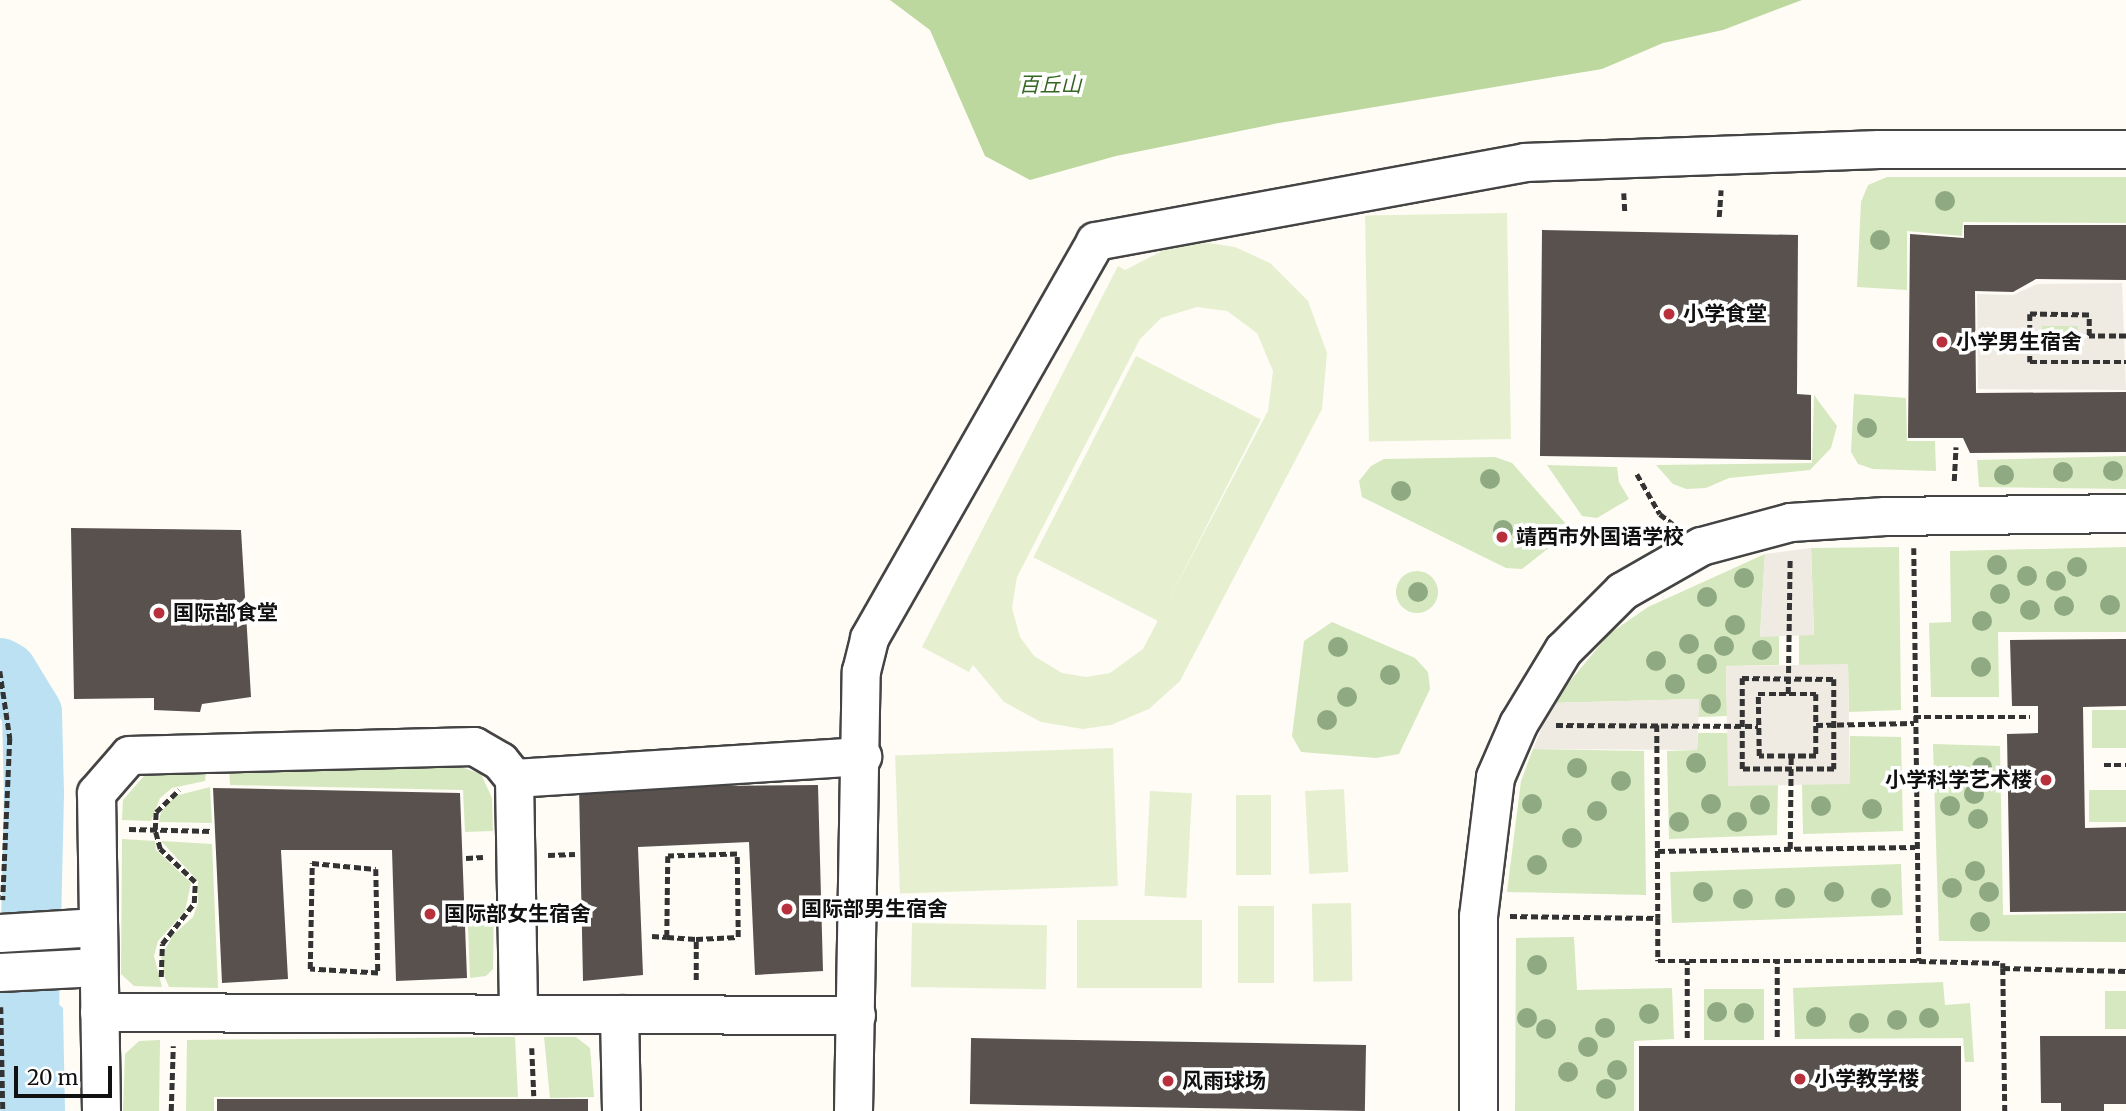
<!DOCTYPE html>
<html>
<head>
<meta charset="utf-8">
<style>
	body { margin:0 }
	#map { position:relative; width:2126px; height:1111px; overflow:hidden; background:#fefcf5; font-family:Merriweather,"Noto Sans SC",serif }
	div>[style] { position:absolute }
	.green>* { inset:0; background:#d6e8bf; transform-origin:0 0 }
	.round { border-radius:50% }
	.forest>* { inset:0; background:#bcd89f }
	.pitch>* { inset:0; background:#e6f0d0; transform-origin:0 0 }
	.plaza>* { inset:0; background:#f0ebe2; transform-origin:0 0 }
	.water>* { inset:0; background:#bce1f3 }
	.river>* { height:60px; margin:-30px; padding:0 30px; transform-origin:30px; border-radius:30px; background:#bce1f3 }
	.building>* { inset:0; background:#59514d; transform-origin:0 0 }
	.path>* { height:4.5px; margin-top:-2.25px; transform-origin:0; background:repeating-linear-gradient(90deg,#333 0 7px,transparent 0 10.5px) }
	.roads { filter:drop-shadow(2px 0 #444) drop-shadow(-2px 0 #444) drop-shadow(0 2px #444) drop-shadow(0 -2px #444) }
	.minor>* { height:37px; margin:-18.5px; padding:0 18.5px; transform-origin:18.5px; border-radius:18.5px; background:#fff }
	.trees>* { width:20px; height:20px; margin:-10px; border-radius:50%; background:#8faa82 }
	.dots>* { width:19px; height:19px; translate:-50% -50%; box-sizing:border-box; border:4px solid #fff; border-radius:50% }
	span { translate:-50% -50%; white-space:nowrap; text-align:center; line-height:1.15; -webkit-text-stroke:7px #fff; paint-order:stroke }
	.park-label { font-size:21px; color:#356623; font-style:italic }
	.poi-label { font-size:21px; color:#111; font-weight:700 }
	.left { translate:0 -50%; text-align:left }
	.right { translate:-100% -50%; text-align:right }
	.scale { position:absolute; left:14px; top:1066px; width:98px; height:32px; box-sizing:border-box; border:4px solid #111; border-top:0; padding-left:9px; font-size:21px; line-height:24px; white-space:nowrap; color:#111; -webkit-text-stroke:5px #fff; paint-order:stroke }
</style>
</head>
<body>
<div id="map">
	<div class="green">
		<i style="clip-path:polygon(1887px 177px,2126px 177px,2126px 223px,1963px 222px,1962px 236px,1907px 231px,1907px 290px,1857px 287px,1861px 202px,1868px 185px)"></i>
		<i style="left:2041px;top:326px;width:37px;height:24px"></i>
		<i style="clip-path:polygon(1854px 394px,1906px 398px,1907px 441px,1935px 441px,1936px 471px,1873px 469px,1858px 464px,1851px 452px)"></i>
		<i style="clip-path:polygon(1814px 395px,1837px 426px,1831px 448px,1810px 470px,1729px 478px,1706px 488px,1686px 489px,1673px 484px,1656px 465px,1812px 463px)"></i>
		<i style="clip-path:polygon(2126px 456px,2126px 489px,1979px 487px,1977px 460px)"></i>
		<i style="clip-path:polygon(1495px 457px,1512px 463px,1566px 524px,1560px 539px,1522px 569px,1506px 568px,1362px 497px,1359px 481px,1371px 466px,1384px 459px)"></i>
		<i style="clip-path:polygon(1547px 465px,1617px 467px,1619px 482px,1629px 499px,1597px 518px,1582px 516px)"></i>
		<i style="clip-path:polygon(1899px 547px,1901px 710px,1849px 712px,1848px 665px,1799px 665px,1799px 635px,1814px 634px,1811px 548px)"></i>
		<i style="clip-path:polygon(2126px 547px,2126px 632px,1998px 632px,1999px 697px,1931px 697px,1929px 623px,1951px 622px,1950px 551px)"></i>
		<i style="clip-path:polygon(1765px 554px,1760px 636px,1779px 636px,1779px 665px,1726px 666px,1727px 716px,1698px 717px,1699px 699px,1552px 703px,1609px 634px,1648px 607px)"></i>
		<i class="round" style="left:1396px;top:571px;width:42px;height:42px"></i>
		<i style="clip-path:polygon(1332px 622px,1415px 658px,1428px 672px,1430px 689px,1399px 754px,1376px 758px,1301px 752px,1292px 736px,1304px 641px)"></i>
		<i style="left:2092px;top:710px;width:34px;height:38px"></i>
		<i style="clip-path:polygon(1698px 733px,1728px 733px,1729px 785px,1778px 784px,1777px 835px,1669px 839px,1667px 751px,1697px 750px)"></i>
		<i style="clip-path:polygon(1850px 736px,1901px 737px,1903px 831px,1803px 834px,1802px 784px,1850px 783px)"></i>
		<i style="clip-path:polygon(1933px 744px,2000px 746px,2003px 915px,2126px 913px,2126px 942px,1939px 941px)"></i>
		<i style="clip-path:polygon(1533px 749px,1644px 751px,1646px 895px,1507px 892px,1521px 781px)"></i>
		<i style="clip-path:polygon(447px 762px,481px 774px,492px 798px,493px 831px,465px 832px,463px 790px,230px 785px,229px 765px)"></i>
		<i style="clip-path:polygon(207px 765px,205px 781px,172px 788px,160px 798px,151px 821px,122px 820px,123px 800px,151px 768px)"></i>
		<i style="clip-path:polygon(210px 787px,212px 823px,159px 822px,161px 812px,175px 796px)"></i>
		<i style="left:2089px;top:790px;width:37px;height:32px"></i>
		<i style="clip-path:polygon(122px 839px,155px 841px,156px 850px,191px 883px,185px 911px,158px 941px,154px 956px,162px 987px,134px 986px,121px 974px)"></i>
		<i style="clip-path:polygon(161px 841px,212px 844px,218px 988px,169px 987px,165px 978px,161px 957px,173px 935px,193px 917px,198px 903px,198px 881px)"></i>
		<i style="left:1901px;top:864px;width:51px;height:231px;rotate:88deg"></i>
		<i style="clip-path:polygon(467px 901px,494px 902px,493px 969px,486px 976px,470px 978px)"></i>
		<i style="clip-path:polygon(1574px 937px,1577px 990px,1672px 988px,1674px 1039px,1634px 1041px,1634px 1111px,1515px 1111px,1516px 938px)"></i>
		<i style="clip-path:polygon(1943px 982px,1945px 1005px,1970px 1003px,1974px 1062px,1965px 1062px,1963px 1038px,1795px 1039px,1793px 988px)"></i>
		<i style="left:1704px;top:989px;width:60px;height:51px"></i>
		<i style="left:2105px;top:991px;width:21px;height:38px"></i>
		<i style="clip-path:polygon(515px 1037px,518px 1097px,214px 1097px,214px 1111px,186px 1111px,187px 1040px)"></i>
		<i style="clip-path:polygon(544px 1037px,576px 1037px,590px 1048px,594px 1097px,550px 1098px)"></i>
		<i style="clip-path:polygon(160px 1040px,159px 1111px,123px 1111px,125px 1054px,139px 1041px)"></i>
	</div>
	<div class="forest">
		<i style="clip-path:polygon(890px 0,1802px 0,1723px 30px,1663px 43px,1602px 69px,1279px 123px,1116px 156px,1030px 180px,985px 156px,930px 30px)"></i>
	</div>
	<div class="pitch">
		<i style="left:1507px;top:213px;width:226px;height:142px;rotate:89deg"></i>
		<i style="clip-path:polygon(evenodd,1209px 243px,1235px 247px,1270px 263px,1308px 301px,1327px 353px,1322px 409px,1180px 681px,1149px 709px,1111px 725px,1083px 729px,1041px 722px,1004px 702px,973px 665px,969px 672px,922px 647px,1118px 266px,1125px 270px,1170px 247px,1209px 243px,1197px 307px,1227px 311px,1257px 333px,1273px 371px,1268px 411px,1143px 649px,1110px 673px,1086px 677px,1062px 673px,1034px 656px,1020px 637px,1012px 608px,1017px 577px,1140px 339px,1161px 318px,1197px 307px)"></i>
		<i style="left:1136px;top:356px;width:140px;height:226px;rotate:27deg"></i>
		<i style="left:1113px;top:748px;width:138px;height:218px;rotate:88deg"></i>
		<i style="left:1344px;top:789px;width:83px;height:39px;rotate:87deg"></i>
		<i style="left:1150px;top:791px;width:42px;height:105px;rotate:3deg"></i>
		<i style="left:1236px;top:795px;width:35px;height:80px"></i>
		<i style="left:1351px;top:903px;width:78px;height:39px;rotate:89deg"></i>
		<i style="left:1238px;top:906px;width:36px;height:77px"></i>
		<i style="left:1077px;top:920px;width:125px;height:68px"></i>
		<i style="left:912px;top:923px;width:135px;height:64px;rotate:1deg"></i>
	</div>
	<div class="plaza">
		<i style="clip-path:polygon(evenodd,2122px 283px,2126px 390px,1978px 389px,1977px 294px,2013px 295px,2037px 284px,2122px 283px,2042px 326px,2078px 326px,2078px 350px,2042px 350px,2042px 326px)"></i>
		<i style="clip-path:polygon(1811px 548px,1814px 635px,1760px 637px,1765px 554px)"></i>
		<i style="left:1848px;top:664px;width:120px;height:122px;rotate:89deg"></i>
		<i style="clip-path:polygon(1699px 699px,1697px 750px,1533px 749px,1552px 703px)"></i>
	</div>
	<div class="water">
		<i style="clip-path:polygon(22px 986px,41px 989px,63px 1008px,65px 1111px,11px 1111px,10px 989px)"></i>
	</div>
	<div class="river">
		<i style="left:0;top:668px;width:8px;rotate:30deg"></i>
		<i style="left:7px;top:672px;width:48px;rotate:58.6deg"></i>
		<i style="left:32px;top:713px;width:80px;rotate:88.6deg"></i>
		<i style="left:34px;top:793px;width:318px;rotate:91.3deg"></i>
	</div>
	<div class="building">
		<i style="clip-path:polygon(1964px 225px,2126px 225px,2126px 280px,2036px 279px,2013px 292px,1975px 291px,1976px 393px,2126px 392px,2126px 452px,1970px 453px,1963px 438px,1908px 438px,1910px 234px,1964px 238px)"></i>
		<i style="clip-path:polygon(1542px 230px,1798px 235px,1797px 394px,1811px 395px,1811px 460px,1540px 456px)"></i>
		<i style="clip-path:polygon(71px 528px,241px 530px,251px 697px,202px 704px,200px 712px,154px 710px,154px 698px,74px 699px)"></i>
		<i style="clip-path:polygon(2126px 639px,2126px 706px,2083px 707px,2085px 828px,2126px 827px,2126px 911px,2010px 912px,2007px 734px,2038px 733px,2038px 706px,2012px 706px,2010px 640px)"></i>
		<i style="clip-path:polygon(818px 785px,823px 971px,755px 975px,749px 842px,638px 847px,643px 975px,583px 981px,579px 787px)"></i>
		<i style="clip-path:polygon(213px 788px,460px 793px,467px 978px,396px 981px,392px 850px,281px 850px,288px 979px,222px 983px)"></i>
		<i style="clip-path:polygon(2040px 1036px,2126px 1036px,2126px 1104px,2104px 1104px,2104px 1111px,2061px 1111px,2061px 1103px,2041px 1103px)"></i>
		<i style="left:1366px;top:1045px;width:66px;height:395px;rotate:91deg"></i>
		<i style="left:1639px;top:1046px;width:322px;height:65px"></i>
		<i style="left:217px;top:1099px;width:371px;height:12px"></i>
	</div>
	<div class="path">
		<i style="left:1624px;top:193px;width:20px;rotate:87deg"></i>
		<i style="left:1719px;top:217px;width:27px;rotate:-86deg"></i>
		<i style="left:2126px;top:336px;width:37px;rotate:180deg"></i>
		<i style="left:2089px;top:336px;width:21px;rotate:-90deg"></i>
		<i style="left:2089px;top:315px;width:59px;rotate:-179deg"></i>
		<i style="left:2030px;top:314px;width:48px;rotate:90deg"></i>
		<i style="left:2030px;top:362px;width:96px"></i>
		<i style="left:1637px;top:474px;width:46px;rotate:60.1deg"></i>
		<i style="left:1660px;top:514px;width:16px;rotate:38deg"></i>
		<i style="left:1954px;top:481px;width:34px;rotate:-87deg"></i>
		<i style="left:1914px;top:548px;width:413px;rotate:89.3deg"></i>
		<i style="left:0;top:671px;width:68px;rotate:81.5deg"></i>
		<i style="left:10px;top:738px;width:162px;rotate:92.5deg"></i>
		<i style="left:1742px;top:678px;width:92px;rotate:0.6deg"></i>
		<i style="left:1834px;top:679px;width:90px;rotate:90deg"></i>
		<i style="left:1834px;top:769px;width:92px;rotate:180deg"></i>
		<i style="left:1742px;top:769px;width:91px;rotate:-90deg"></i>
		<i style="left:1758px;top:694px;width:58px"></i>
		<i style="left:1816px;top:694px;width:62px;rotate:90deg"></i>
		<i style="left:1816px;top:756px;width:57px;rotate:180deg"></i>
		<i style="left:1759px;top:756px;width:62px;rotate:-90.9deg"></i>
		<i style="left:1788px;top:694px;width:135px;rotate:-89.2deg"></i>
		<i style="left:1914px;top:717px;width:116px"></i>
		<i style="left:1556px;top:725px;width:202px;rotate:0.3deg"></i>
		<i style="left:1657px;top:725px;width:193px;rotate:89.7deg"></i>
		<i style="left:1816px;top:725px;width:98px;rotate:-1.2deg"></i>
		<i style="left:2104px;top:765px;width:22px"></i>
		<i style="left:129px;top:829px;width:83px;rotate:1.4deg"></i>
		<i style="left:1790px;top:849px;width:93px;rotate:-89.4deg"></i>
		<i style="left:1658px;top:851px;width:257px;rotate:-0.9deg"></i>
		<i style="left:548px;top:855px;width:27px;rotate:-2deg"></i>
		<i style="left:466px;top:858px;width:17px;rotate:-3deg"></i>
		<i style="left:312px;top:863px;width:64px;rotate:5.4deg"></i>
		<i style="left:376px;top:869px;width:104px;rotate:88.9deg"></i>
		<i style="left:378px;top:973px;width:68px;rotate:-176.6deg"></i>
		<i style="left:310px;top:969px;width:106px;rotate:-88.9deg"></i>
		<i style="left:1510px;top:916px;width:148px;rotate:0.8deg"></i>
		<i style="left:1658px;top:918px;width:43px;rotate:90deg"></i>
		<i style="left:1658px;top:961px;width:261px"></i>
		<i style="left:1919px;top:961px;width:84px;rotate:1.4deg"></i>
		<i style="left:2003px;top:963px;width:5px;rotate:90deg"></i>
		<i style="left:2003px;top:968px;width:123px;rotate:1.4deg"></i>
		<i style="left:652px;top:936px;width:15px;rotate:4deg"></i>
		<i style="left:667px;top:937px;width:29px;rotate:4deg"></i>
		<i style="left:696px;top:939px;width:42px;rotate:-2.7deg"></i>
		<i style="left:738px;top:937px;width:83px;rotate:-90.7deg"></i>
		<i style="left:737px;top:854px;width:69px;rotate:178.3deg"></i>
		<i style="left:668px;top:856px;width:81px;rotate:90.7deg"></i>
		<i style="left:2003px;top:968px;width:143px;rotate:89.2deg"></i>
		<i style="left:161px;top:977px;width:33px;rotate:-88deg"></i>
		<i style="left:162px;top:944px;width:52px;rotate:-52deg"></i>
		<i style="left:194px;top:903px;width:21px;rotate:-87deg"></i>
		<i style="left:195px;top:882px;width:48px;rotate:-136.7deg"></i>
		<i style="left:160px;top:849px;width:20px;rotate:-105deg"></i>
		<i style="left:155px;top:830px;width:18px;rotate:-87deg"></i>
		<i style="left:156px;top:812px;width:32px;rotate:-44deg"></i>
		<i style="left:696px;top:980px;width:41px;rotate:-90deg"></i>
		<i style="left:1px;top:1007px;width:104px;rotate:88.9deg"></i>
		<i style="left:1777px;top:1037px;width:75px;rotate:-90deg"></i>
		<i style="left:1687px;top:1038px;width:77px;rotate:-90deg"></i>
		<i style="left:532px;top:1048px;width:48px;rotate:87.6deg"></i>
		<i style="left:171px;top:1111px;width:65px;rotate:-88.2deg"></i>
	</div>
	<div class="roads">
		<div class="minor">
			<i style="left:514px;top:778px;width:236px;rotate:89deg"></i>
			<i style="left:0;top:933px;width:97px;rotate:-3.5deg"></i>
			<i style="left:0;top:972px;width:98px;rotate:-2.9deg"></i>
			<i style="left:99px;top:1012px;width:757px;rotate:0.23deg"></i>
			<i style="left:619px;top:1014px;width:97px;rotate:88.8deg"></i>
			<i style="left:101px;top:1111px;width:318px;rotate:-90.9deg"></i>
			<i style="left:96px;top:793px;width:50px;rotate:-49deg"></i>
			<i style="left:129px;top:755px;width:345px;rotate:-1.5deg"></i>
			<i style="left:474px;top:746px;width:30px;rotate:30deg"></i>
			<i style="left:500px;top:761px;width:22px;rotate:51deg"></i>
			<i style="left:514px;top:778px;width:349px;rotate:-3.6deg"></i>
			<i style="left:853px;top:1111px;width:440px;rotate:-89deg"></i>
			<i style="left:861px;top:671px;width:34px;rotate:-76deg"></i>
			<i style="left:869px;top:638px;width:457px;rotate:-60.3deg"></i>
			<i style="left:1095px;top:241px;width:436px;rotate:-10.4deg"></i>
			<i style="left:1524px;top:162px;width:355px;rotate:-2.1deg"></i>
			<i style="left:1879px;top:149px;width:247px"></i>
			<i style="left:1478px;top:1111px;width:195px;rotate:-90deg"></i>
			<i style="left:1478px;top:916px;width:140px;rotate:-83deg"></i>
			<i style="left:1495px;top:777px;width:58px;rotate:-66.5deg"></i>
			<i style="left:1518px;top:724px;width:87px;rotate:-58.7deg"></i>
			<i style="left:1563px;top:650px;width:83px;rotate:-45deg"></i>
			<i style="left:1622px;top:591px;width:91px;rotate:-29.7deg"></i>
			<i style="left:1701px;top:546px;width:92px;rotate:-15.1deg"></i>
			<i style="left:1790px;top:522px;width:95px;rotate:-3.6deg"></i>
			<i style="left:1885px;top:516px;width:241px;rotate:-0.7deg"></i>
		</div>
	</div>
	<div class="trees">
		<i style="left:1945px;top:201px"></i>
		<i style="left:1880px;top:240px"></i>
		<i style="left:1867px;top:428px"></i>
		<i style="left:2113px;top:471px"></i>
		<i style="left:2063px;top:472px"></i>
		<i style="left:2004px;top:475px"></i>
		<i style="left:1490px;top:479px"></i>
		<i style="left:1401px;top:491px"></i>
		<i style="left:1503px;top:530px"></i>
		<i style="left:1997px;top:565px"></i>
		<i style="left:2077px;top:567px"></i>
		<i style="left:2027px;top:576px"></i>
		<i style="left:1744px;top:578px"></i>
		<i style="left:2056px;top:581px"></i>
		<i style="left:1418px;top:592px"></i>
		<i style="left:2000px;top:594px"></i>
		<i style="left:1707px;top:597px"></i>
		<i style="left:2110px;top:605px"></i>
		<i style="left:2064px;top:606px"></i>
		<i style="left:2030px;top:610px"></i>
		<i style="left:1982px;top:621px"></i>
		<i style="left:1735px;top:625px"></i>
		<i style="left:1689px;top:644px"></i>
		<i style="left:1724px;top:646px"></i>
		<i style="left:1338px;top:647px"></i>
		<i style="left:1762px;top:650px"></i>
		<i style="left:1656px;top:661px"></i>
		<i style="left:1707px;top:664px"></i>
		<i style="left:1981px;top:667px"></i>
		<i style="left:1390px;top:675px"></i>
		<i style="left:1675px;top:684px"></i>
		<i style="left:1347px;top:697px"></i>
		<i style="left:1711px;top:704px"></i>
		<i style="left:1327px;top:720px"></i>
		<i style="left:1696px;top:763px"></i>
		<i style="left:1982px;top:767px"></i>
		<i style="left:1577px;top:768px"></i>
		<i style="left:1951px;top:776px"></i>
		<i style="left:1621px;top:781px"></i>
		<i style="left:1974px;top:794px"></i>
		<i style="left:1532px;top:804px"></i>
		<i style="left:1711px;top:804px"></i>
		<i style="left:1760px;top:805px"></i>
		<i style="left:1821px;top:806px"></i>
		<i style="left:1950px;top:806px"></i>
		<i style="left:1872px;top:809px"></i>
		<i style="left:1597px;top:811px"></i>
		<i style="left:1978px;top:819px"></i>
		<i style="left:1679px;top:822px"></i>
		<i style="left:1737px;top:822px"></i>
		<i style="left:1572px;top:838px"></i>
		<i style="left:1537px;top:865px"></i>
		<i style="left:1975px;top:871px"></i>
		<i style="left:1952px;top:888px"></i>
		<i style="left:1703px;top:892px"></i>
		<i style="left:1834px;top:892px"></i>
		<i style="left:1989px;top:892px"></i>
		<i style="left:1785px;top:898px"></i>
		<i style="left:1881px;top:898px"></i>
		<i style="left:1743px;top:899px"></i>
		<i style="left:1980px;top:922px"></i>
		<i style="left:1537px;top:965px"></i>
		<i style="left:1717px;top:1012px"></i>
		<i style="left:1744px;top:1013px"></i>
		<i style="left:1649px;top:1014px"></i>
		<i style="left:1816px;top:1017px"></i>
		<i style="left:1527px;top:1018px"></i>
		<i style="left:1929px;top:1018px"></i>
		<i style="left:1897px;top:1020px"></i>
		<i style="left:1859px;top:1023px"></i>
		<i style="left:1605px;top:1028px"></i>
		<i style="left:1546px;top:1029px"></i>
		<i style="left:1588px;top:1047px"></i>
		<i style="left:1617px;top:1070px"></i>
		<i style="left:1568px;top:1072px"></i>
		<i style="left:1606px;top:1089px"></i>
	</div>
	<div class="dots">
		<i style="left:1669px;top:314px;background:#b9303d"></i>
		<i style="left:1942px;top:342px;background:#b9303d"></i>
		<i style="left:1502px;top:537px;background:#b9303d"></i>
		<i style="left:159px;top:613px;background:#b9303d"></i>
		<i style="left:2046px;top:780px;background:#b9303d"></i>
		<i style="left:787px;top:909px;background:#b9303d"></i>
		<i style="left:430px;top:914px;background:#b9303d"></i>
		<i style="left:1800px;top:1079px;background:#b9303d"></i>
		<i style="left:1168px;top:1081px;background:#b9303d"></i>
	</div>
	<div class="park-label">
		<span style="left:1050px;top:85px">百丘山</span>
	</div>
	<div class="poi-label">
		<span class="left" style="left:1683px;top:314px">小学食堂</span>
		<span class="left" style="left:1956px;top:342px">小学男生宿舍</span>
		<span class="left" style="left:1516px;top:537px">靖西市外国语学校</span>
		<span class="left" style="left:173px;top:613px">国际部食堂</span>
		<span class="right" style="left:2032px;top:780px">小学科学艺术楼</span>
		<span class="left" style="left:801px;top:909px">国际部男生宿舍</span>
		<span class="left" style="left:444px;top:914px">国际部女生宿舍</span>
		<span class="left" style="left:1814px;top:1079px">小学教学楼</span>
		<span class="left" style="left:1182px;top:1081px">风雨球场</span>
	</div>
	<div class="scale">20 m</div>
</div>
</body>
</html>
